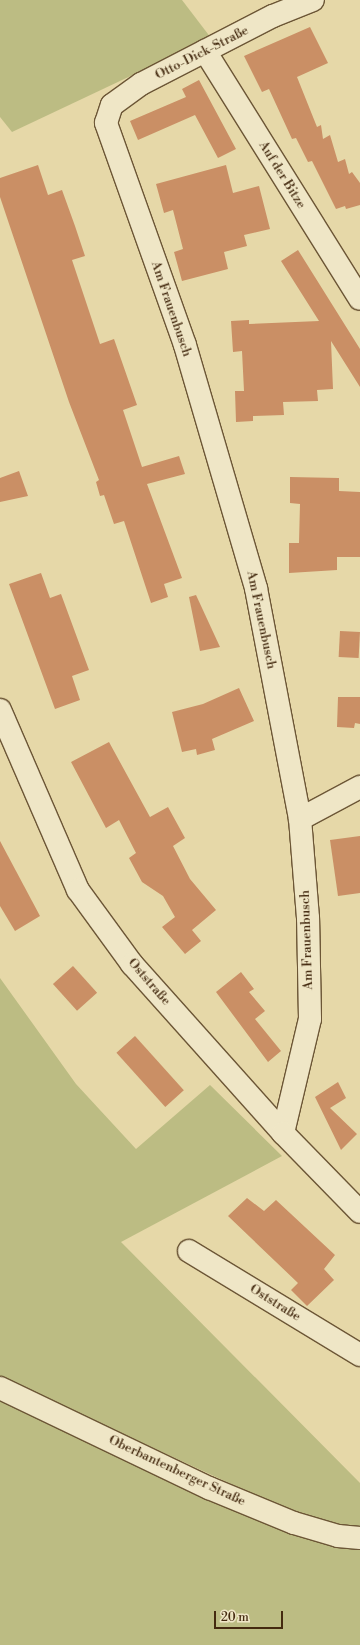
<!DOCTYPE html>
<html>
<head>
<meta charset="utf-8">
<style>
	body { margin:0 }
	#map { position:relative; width:360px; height:1645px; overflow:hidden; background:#e6d8a8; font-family:"Libre Bodoni",serif }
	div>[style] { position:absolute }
	.green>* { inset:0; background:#bcbc83 }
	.building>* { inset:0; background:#ca8f65; transform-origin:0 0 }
	.roads { filter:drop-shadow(1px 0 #6c5636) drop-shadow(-1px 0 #6c5636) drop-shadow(0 1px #6c5636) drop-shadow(0 -1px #6c5636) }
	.street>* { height:22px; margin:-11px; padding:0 11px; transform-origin:11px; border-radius:11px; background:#efe6c6 }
	.secondary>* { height:22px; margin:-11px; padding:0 11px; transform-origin:11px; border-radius:11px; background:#efe6c6 }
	span { translate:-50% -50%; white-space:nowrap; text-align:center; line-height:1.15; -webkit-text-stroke:3.5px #efe6c6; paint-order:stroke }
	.street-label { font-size:13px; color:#442a10 }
	.scale { position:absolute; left:214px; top:1611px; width:69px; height:18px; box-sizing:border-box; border:2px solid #442a10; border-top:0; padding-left:5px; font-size:12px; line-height:14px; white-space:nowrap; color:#442a10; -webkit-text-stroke:3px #efe6c6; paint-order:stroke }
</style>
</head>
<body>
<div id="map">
	<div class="green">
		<i style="clip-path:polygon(0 0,182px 0,211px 38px,12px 132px,0 117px)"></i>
		<i style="clip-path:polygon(0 978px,76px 1084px,136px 1149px,210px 1085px,282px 1156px,121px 1242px,360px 1483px,360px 1527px,341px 1526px,283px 1508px,0 1377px)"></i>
		<i style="clip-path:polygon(0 1401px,203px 1497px,360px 1547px,360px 1645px,0 1645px)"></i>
	</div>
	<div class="building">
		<i style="clip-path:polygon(310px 27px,328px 63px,297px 77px,317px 127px,321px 125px,323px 139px,330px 135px,338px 162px,345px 159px,349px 174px,352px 172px,360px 183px,360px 205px,346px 209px,345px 206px,336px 209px,312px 161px,308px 162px,296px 138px,292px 139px,269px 89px,262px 92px,244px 56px)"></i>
		<i style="clip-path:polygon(199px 80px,236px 149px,218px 158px,195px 115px,138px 140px,130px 121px,186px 97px,182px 89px)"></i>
		<i style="clip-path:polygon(38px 165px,48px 195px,62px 190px,75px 226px,85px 256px,72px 260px,100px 344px,114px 339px,137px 405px,123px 410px,142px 467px,179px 456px,185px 474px,147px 484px,182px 578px,164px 584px,168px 597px,151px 603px,124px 521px,114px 524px,104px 495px,100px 496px,96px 482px,99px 480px,69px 402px,0 197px,0 178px)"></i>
		<i style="clip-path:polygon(226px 165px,233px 193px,259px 186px,270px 229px,244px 235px,247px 246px,224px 252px,228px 269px,182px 281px,174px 252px,183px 249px,173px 210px,164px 213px,156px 184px)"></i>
		<i style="clip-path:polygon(298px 250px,360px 349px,360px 387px,331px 341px,333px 389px,317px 390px,318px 401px,283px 402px,284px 415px,253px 416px,253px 421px,236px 422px,235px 391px,244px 391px,242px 351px,233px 352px,231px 321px,249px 320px,249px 324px,319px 321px,281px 261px)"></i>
		<i style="clip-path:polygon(19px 471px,28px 496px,0 502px,0 478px)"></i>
		<i style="clip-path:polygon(290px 477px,339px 478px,339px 491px,360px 492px,360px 557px,337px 557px,337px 570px,289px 573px,289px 543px,299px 543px,300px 504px,290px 503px)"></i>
		<i style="clip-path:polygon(41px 573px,50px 598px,61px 594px,89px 670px,72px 676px,80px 700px,55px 709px,9px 584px)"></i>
		<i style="clip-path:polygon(196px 595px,220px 647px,200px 651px,189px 597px)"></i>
		<i style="left:340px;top:631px;width:20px;height:26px;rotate:3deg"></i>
		<i style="clip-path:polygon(239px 688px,254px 721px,212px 739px,215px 750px,197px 755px,196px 749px,182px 752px,172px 712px,203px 704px)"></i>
		<i style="clip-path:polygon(338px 697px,360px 697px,360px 724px,355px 723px,354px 728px,337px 727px)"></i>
		<i style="clip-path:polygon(109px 742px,150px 817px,168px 807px,185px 838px,173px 846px,190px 879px,216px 910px,192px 930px,201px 941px,185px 954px,162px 927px,175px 917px,163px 896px,142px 882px,129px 858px,136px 853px,119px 820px,106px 828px,71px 762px)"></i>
		<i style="clip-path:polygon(360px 836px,360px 893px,338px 896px,330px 840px)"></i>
		<i style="clip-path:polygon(0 841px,40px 916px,15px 931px,0 906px)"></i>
		<i style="left:73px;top:966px;width:36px;height:27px;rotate:48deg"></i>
		<i style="clip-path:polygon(241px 972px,254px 989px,249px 992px,265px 1011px,255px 1019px,281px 1051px,268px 1062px,216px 992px)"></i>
		<i style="left:135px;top:1036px;width:73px;height:25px;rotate:48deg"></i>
		<i style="clip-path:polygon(338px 1082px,346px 1098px,330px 1108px,357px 1134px,341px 1150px,315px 1097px)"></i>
		<i style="clip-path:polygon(247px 1198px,264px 1211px,276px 1200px,335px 1255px,324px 1269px,334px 1280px,307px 1306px,291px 1290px,298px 1283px,228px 1216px)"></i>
	</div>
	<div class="roads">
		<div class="street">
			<i style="left:205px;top:51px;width:292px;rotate:58deg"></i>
			<i style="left:300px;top:819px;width:68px;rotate:-28.1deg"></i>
			<i style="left:283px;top:1133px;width:117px;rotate:-76.7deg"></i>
			<i style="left:310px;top:1019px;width:101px;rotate:-91.1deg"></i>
			<i style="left:308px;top:918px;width:99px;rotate:-94.6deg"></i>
			<i style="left:300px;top:819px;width:235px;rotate:-100.8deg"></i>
			<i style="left:256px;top:588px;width:253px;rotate:-106.3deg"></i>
			<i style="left:185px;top:345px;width:236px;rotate:-109.6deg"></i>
			<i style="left:106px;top:123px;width:19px;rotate:-72deg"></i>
			<i style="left:112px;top:105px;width:36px;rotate:-36deg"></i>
			<i style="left:141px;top:84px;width:148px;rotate:-27.3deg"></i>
			<i style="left:273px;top:16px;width:43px;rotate:-21.8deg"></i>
			<i style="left:189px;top:1251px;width:200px;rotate:31.3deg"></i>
		</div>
		<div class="secondary">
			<i style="left:0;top:710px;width:196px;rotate:66.6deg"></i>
			<i style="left:78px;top:890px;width:92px;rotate:53.9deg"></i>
			<i style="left:132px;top:964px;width:227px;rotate:48.2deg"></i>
			<i style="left:283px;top:1133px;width:110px;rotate:45.7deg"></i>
			<i style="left:0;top:1388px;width:232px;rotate:25.6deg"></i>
			<i style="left:209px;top:1488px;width:92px;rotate:22.4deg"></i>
			<i style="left:294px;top:1523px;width:46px;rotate:16.5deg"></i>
			<i style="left:338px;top:1536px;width:22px;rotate:5deg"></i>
		</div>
	</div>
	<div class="street-label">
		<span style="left:202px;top:53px;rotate:-27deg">Otto-Dick-Straße</span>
		<span style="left:282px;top:175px;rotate:58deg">Auf der Bitze</span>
		<span style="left:171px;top:309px;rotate:71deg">Am Frauenbusch</span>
		<span style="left:261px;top:620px;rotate:78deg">Am Frauenbusch</span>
		<span style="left:307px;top:940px;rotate:-92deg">Am Frauenbusch</span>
		<span style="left:149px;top:982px;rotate:49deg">Oststraße</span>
		<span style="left:275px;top:1303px;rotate:32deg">Oststraße</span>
		<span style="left:177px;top:1471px;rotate:25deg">Oberbantenberger Straße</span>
	</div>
	<div class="scale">20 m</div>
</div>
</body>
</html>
